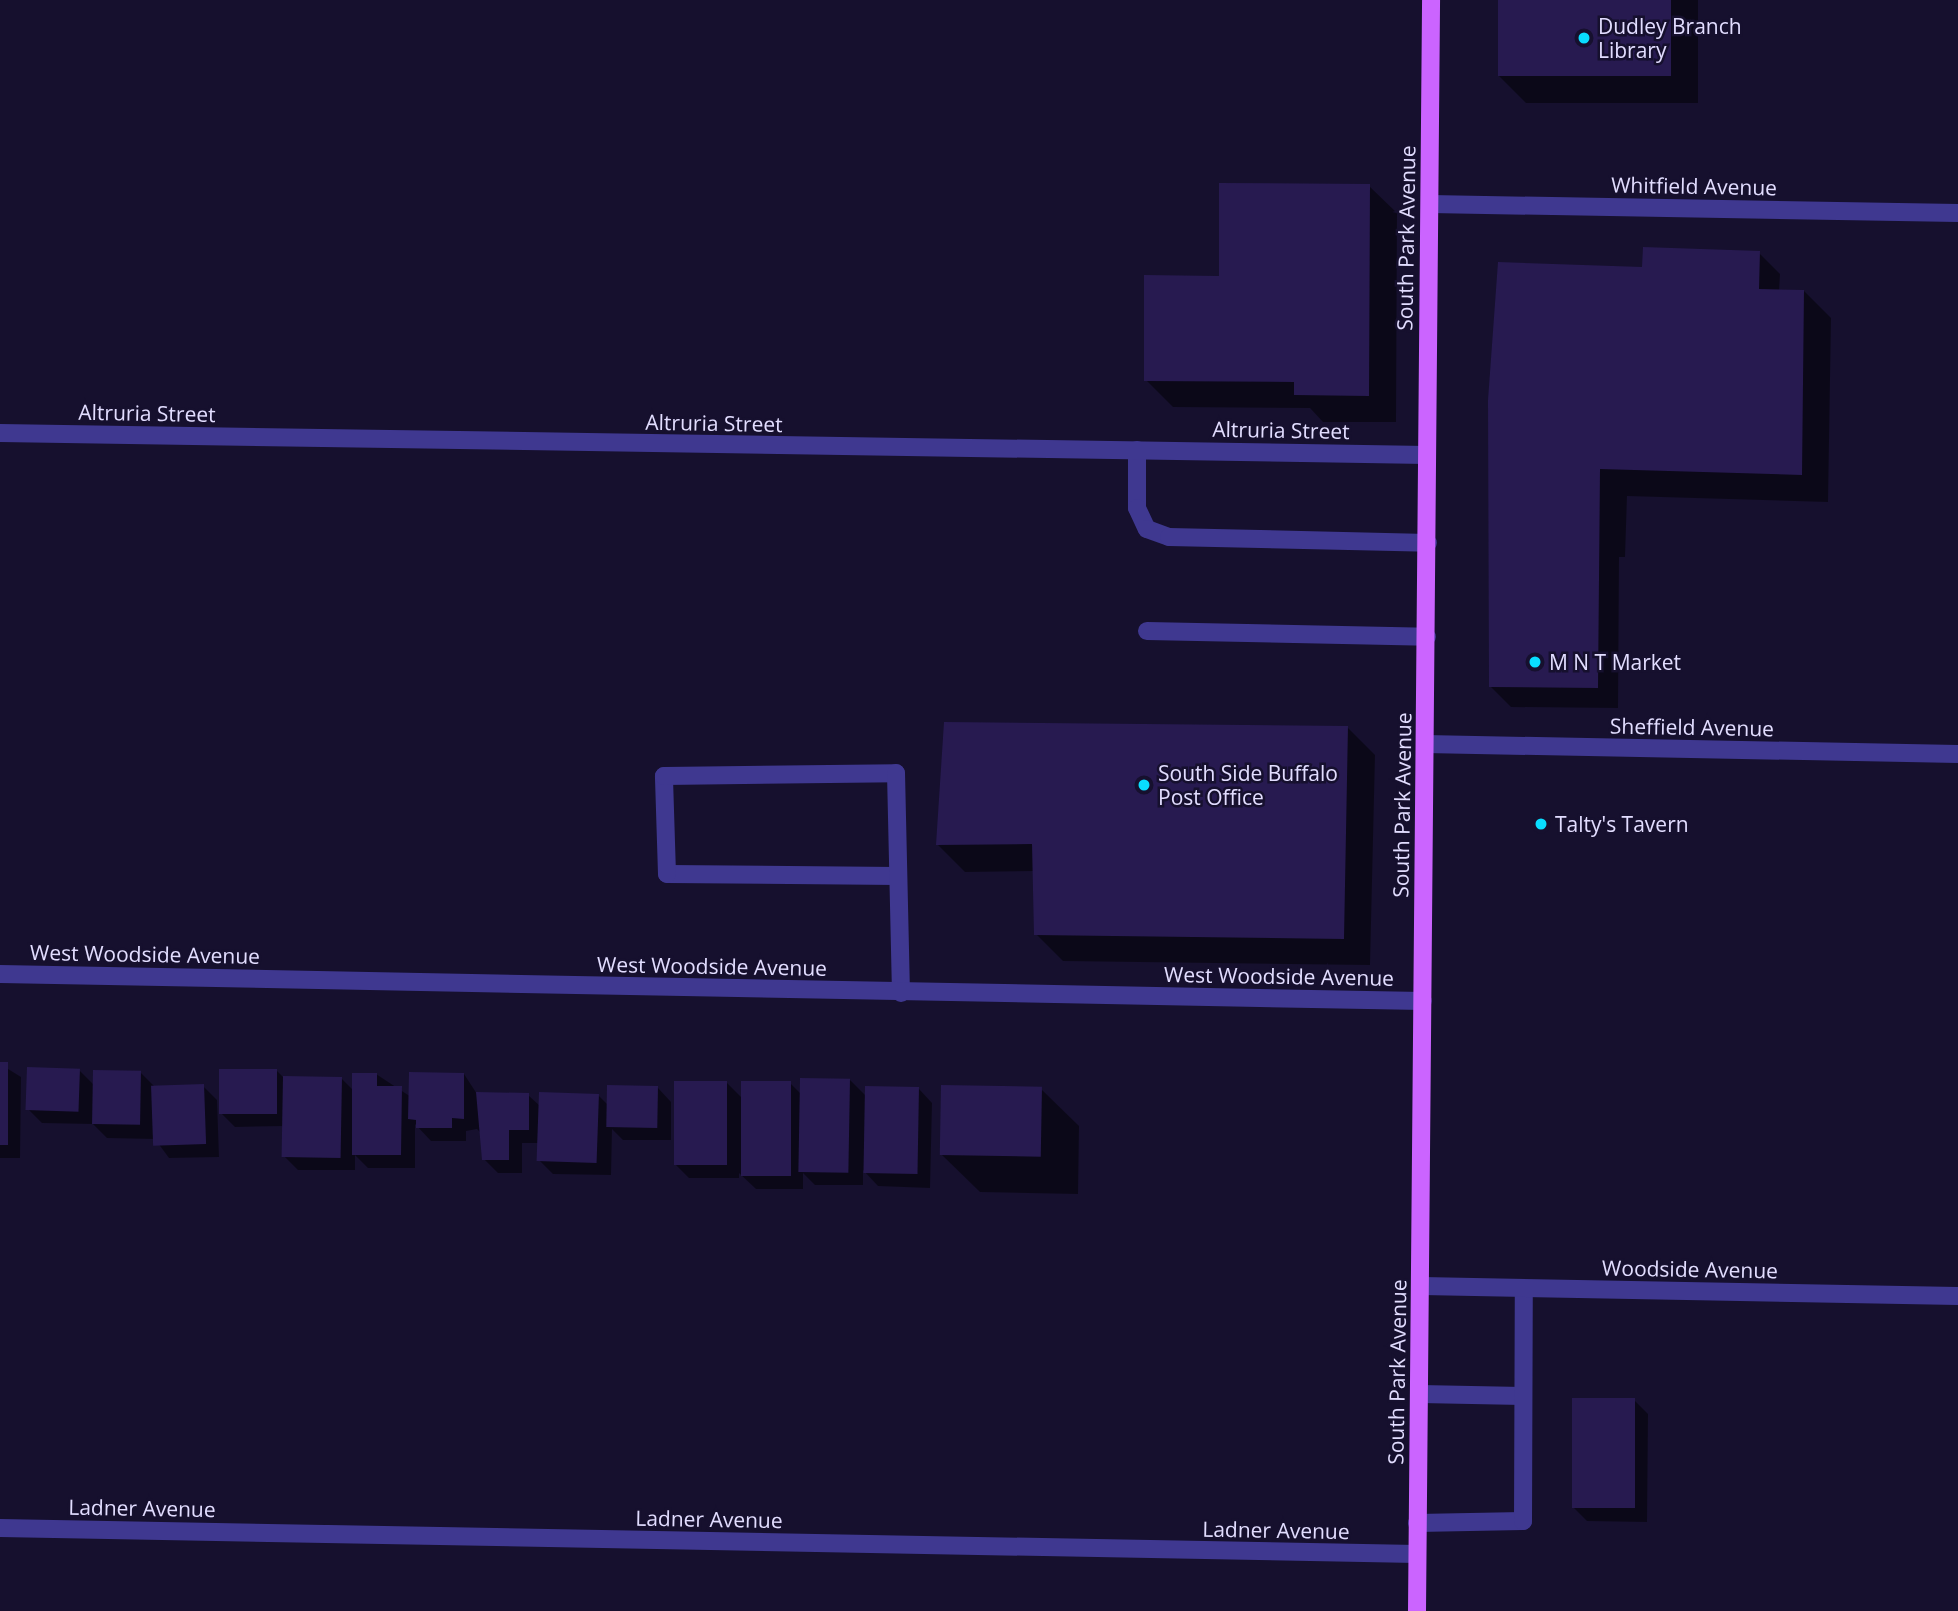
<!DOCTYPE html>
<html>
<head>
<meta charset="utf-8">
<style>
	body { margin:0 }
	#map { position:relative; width:1958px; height:1611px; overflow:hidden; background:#16102e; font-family:"Open Sans",sans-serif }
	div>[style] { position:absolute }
	.shadow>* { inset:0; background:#0007 }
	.building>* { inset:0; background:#271a50; transform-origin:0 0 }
	.service>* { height:18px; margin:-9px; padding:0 9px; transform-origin:9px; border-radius:9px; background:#3f3890 }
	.minor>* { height:18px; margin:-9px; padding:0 9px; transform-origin:9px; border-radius:9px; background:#3f3890 }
	.primary>* { height:18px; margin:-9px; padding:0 9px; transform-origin:9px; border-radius:9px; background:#cb64ff }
	.dots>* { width:19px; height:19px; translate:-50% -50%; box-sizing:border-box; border:4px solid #16102e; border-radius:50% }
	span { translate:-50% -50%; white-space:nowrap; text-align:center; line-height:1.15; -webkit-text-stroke:5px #16102e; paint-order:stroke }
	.poi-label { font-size:21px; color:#e2ddff }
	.left { translate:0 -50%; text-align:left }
	.street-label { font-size:21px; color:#e2ddff }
</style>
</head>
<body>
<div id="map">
	<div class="shadow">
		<i style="clip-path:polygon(1499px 0,1698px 0,1698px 103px,1526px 103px,1499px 76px)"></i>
		<i style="clip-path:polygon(1369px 186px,1397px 213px,1396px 422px,1323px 422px,1310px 408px,1173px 407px,1146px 380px,1220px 277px)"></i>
		<i style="clip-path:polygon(1759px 253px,1780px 274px,1779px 291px,1804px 291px,1831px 318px,1828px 502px,1627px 496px,1625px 557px,1619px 557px,1618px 708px,1511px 707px,1490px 686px,1644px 269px)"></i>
		<i style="clip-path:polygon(1348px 728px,1375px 755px,1370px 965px,1063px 961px,1036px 934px,1034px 871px,965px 872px,938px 845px)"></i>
		<i style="clip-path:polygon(0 1064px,21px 1077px,20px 1158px,0 1158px)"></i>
		<i style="clip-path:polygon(79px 1070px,94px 1085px,140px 1072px,155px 1087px,203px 1086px,217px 1100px,219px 1157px,169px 1158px,155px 1139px,107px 1138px,93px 1124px,42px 1123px,28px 1109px)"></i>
		<i style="clip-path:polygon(276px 1070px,284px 1078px,341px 1078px,354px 1091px,376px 1074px,411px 1097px,464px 1074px,477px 1094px,528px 1095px,540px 1106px,598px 1095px,609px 1106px,658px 1088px,671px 1102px,671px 1140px,623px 1140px,612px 1129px,611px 1175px,553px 1174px,539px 1160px,540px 1143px,522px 1143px,522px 1173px,498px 1173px,484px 1159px,484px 1136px,477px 1129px,466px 1131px,466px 1141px,431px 1141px,415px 1124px,415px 1168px,368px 1168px,355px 1155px,355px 1170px,298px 1170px,284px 1156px,285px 1126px,235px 1127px,221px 1113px)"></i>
		<i style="clip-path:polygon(850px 1080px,867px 1097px,919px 1089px,932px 1103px,930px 1188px,878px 1186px,863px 1170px,863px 1185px,815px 1185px,803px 1173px,803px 1189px,756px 1189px,739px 1173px,739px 1178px,689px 1178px,675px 1164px,726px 1082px,743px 1099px,790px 1083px,802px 1095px)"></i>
		<i style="clip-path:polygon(1041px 1089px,1079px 1126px,1078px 1194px,980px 1192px,942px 1155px)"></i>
		<i style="clip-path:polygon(1634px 1400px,1648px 1414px,1647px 1522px,1587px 1521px,1573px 1507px)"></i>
	</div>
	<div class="building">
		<i style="left:1498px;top:0;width:173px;height:76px"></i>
		<i style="clip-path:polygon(1219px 183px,1370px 184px,1369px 396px,1294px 395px,1294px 382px,1144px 381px,1144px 275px,1219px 276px)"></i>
		<i style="clip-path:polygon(1643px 247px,1760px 251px,1759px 289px,1804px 290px,1802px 475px,1600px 469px,1598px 688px,1489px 687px,1488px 400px,1498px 262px,1642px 267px)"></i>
		<i style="clip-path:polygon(944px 722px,1348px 726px,1344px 939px,1034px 935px,1032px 844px,936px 845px)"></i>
		<i style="left:0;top:1062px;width:8px;height:83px"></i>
		<i style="left:27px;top:1067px;width:53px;height:43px;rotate:2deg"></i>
		<i style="left:219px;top:1069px;width:58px;height:45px"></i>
		<i style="left:93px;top:1070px;width:48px;height:54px;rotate:1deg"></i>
		<i style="clip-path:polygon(409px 1072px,464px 1073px,464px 1119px,452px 1118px,452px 1128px,416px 1128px,416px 1120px,408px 1119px)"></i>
		<i style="clip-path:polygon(352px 1073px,377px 1073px,377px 1086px,402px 1086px,401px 1155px,352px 1155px)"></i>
		<i style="left:283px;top:1076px;width:59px;height:81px;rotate:1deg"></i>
		<i style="left:800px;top:1078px;width:50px;height:94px;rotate:1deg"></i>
		<i style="left:674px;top:1081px;width:53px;height:84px"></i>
		<i style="left:741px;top:1081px;width:50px;height:95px"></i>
		<i style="left:204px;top:1084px;width:60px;height:53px;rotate:88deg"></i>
		<i style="left:607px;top:1085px;width:51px;height:42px;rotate:1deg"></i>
		<i style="left:941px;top:1085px;width:101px;height:70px;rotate:1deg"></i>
		<i style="left:865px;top:1086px;width:54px;height:87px;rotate:1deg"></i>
		<i style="clip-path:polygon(476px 1092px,529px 1093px,529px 1130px,509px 1130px,509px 1160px,482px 1160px)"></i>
		<i style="left:539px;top:1092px;width:60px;height:69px;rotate:2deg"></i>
		<i style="left:1572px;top:1398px;width:63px;height:110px"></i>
	</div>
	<div class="service">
		<i style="left:1137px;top:450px;width:58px;rotate:90deg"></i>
		<i style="left:1137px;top:508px;width:23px;rotate:65deg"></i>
		<i style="left:1147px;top:529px;width:23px;rotate:20deg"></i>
		<i style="left:1169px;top:537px;width:259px;rotate:1.3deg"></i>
		<i style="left:1147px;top:631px;width:280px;rotate:1.2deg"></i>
		<i style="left:898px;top:876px;width:231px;rotate:-179.5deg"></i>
		<i style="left:667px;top:874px;width:98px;rotate:-91.8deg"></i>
		<i style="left:664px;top:776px;width:232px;rotate:-0.7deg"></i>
		<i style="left:896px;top:773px;width:220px;rotate:88.7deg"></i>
		<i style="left:1420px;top:1394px;width:103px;rotate:1.1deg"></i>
		<i style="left:1417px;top:1523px;width:106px;rotate:-1.1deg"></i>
		<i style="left:1523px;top:1521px;width:232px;rotate:-89.8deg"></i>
	</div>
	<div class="minor">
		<i style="left:1430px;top:204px;width:528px;rotate:0.98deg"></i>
		<i style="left:0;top:433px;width:1427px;rotate:0.88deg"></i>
		<i style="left:1425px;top:744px;width:533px;rotate:1.07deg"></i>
		<i style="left:0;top:974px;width:1423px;rotate:1.09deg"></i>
		<i style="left:1422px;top:1286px;width:536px;rotate:1.07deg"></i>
		<i style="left:0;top:1528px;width:1417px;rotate:1.05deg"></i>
	</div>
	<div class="primary">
		<i style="left:1417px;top:1611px;width:1611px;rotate:-89.5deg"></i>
	</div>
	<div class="dots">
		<i style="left:1584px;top:38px;background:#09ddff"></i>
		<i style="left:1535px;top:662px;background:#09ddff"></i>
		<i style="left:1144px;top:785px;background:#09ddff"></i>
		<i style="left:1541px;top:824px;background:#09ddff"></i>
	</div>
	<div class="poi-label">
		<span class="left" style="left:1598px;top:38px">Dudley Branch<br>Library</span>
		<span class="left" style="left:1549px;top:662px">M N T Market</span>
		<span class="left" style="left:1158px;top:785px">South Side Buffalo<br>Post Office</span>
		<span class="left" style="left:1555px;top:824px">Talty's Tavern</span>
	</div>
	<div class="street-label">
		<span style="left:1694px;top:186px;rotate:1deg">Whitfield Avenue</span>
		<span style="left:1406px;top:238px;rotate:-89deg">South Park Avenue</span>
		<span style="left:147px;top:413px;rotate:1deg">Altruria Street</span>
		<span style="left:714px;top:423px;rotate:1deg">Altruria Street</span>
		<span style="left:1281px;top:430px;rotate:1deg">Altruria Street</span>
		<span style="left:1692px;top:727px;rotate:1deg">Sheffield Avenue</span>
		<span style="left:1402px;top:805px;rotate:-89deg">South Park Avenue</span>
		<span style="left:145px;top:954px;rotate:1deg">West Woodside Avenue</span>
		<span style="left:712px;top:966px;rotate:1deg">West Woodside Avenue</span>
		<span style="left:1279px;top:976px;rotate:1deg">West Woodside Avenue</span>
		<span style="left:1690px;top:1269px;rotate:1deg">Woodside Avenue</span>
		<span style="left:1397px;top:1372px;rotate:-89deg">South Park Avenue</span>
		<span style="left:142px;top:1508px;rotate:1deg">Ladner Avenue</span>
		<span style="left:709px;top:1519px;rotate:1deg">Ladner Avenue</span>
		<span style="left:1276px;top:1530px;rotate:1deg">Ladner Avenue</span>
	</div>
</div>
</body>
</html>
